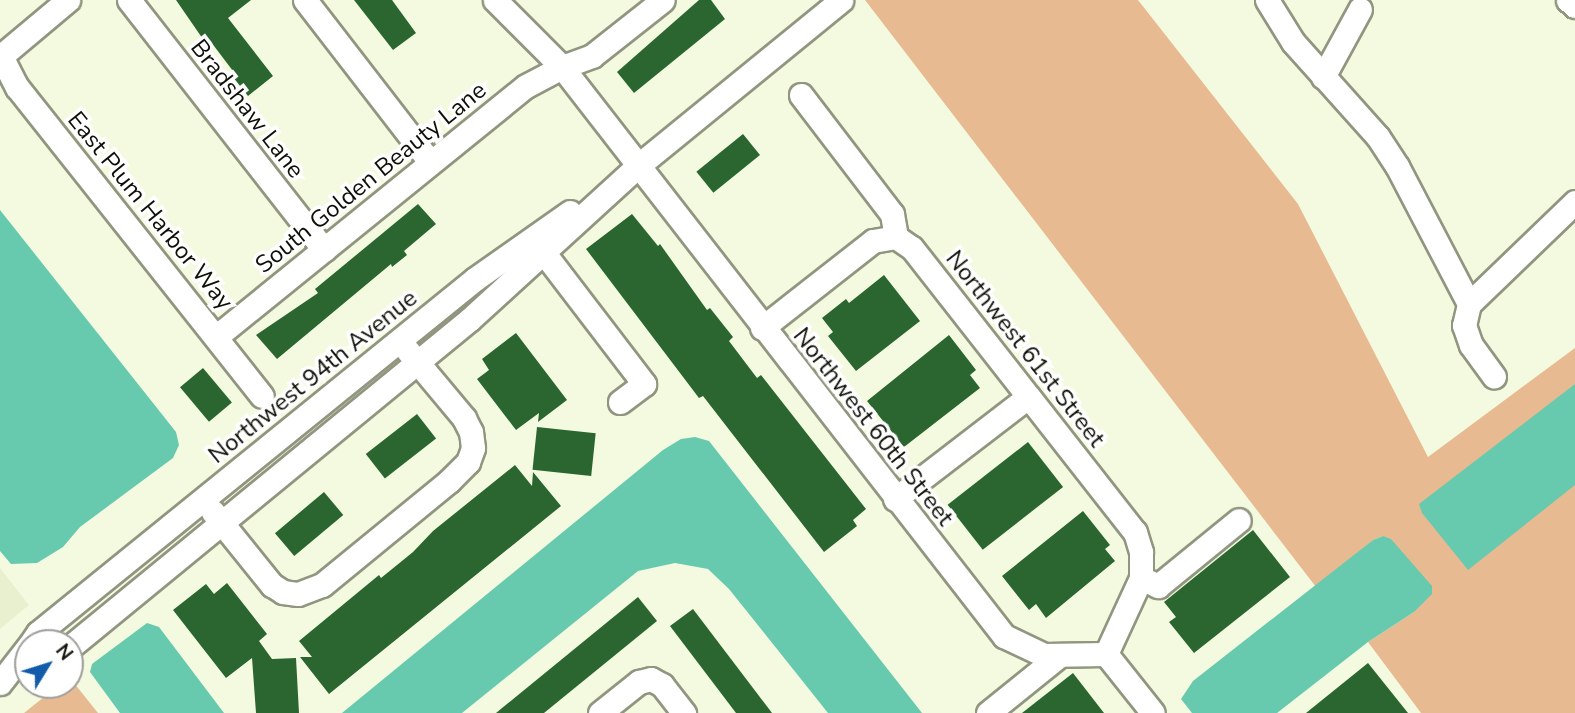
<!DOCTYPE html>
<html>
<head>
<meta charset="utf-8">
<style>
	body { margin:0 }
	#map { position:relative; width:1575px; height:713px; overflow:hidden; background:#f4fae0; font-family:"Nunito Sans",sans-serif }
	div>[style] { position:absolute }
	.built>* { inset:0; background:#e8f0cf }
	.green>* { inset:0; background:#e8ba91 }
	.water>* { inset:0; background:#67caae }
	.building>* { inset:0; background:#2b6631; transform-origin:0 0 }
	.roads { filter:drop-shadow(2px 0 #90967f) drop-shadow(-2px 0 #90967f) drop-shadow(0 2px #90967f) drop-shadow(0 -2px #90967f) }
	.minor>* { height:23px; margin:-11.5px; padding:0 11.5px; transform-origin:11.5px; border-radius:11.5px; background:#fff }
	span { translate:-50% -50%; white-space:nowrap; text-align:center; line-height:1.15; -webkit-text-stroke:7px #fff; paint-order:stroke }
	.street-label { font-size:24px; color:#0e1007 }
	.north { position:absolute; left:14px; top:629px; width:70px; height:70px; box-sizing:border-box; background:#fff; border:2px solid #9f9f9c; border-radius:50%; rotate:52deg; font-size:19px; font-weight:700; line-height:28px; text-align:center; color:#0e1007 }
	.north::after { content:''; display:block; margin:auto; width:24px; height:32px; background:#125baa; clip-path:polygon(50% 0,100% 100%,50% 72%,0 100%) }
</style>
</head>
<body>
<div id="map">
	<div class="built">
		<i style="clip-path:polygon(0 568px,29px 605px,0 629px)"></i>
	</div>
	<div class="green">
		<i style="clip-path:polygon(865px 0,1138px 0,1298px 204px,1428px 457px,1575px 348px,1575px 713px,1421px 713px,1368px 642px,1414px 612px,1383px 536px,1373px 540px,1316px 587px)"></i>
		<i style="clip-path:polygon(70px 678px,98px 713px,24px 713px,59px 685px,70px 685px)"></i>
	</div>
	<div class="water">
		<i style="clip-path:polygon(0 210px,176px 432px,179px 445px,173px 458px,80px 527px,63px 547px,37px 563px,11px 564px,0 551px)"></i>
		<i style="clip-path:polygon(1575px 384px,1575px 485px,1468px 570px,1422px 513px,1419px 504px)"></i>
		<i style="clip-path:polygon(695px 437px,709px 441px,922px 713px,828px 713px,729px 589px,708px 569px,675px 563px,638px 571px,462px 713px,342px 713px,663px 450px,681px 439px)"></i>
		<i style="clip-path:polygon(1383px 536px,1391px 539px,1432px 586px,1432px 594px,1414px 612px,1368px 642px,1277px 713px,1192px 713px,1181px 699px,1193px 681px,1373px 540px)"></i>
		<i style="clip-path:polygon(147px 623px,159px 627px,224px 713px,120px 713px,90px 672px,92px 664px)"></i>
	</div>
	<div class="building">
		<i style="clip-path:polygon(176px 0,251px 0,228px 18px,273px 76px,248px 96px,233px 77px,236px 75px,211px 42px,207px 45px)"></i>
		<i style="clip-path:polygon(354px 0,392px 0,416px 33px,393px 50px)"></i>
		<i style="clip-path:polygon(699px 0,711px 0,725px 19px,634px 93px,617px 72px)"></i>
		<i style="left:743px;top:134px;width:27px;height:60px;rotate:51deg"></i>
		<i style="clip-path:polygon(418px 204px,436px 224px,404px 251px,407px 255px,392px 267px,391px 264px,277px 359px,256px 335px,318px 293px,315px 289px)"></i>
		<i style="clip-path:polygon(632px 214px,658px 246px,660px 244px,707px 310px,710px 308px,733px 337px,729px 341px,757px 378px,761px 375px,866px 509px,853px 520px,857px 526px,824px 552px,703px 396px,699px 398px,586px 249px)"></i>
		<i style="clip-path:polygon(884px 275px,920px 321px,856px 371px,828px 336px,833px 332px,822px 318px,846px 299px,849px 303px)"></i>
		<i style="clip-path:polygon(516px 333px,567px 400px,538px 422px,539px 413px,516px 430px,477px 379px,489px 370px,482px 359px)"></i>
		<i style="clip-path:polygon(949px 335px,976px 370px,970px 375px,980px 388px,904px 447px,867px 401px)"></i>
		<i style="left:203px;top:368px;width:45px;height:30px;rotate:50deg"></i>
		<i style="left:417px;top:414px;width:31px;height:65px;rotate:52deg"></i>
		<i style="left:537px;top:427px;width:59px;height:43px;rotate:6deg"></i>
		<i style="left:1028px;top:442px;width:57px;height:102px;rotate:52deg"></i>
		<i style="clip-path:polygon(515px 465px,532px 486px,533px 472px,561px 506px,329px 694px,300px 657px,312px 657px,299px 641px,379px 575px,381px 578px,413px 552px,433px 531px)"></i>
		<i style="left:324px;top:492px;width:30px;height:64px;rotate:50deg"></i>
		<i style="clip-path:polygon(1083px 511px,1110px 545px,1105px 549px,1115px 561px,1046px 618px,1036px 604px,1029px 610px,1002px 576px)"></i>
		<i style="clip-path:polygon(1253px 530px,1290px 577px,1194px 653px,1169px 622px,1176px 617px,1164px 602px)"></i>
		<i style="clip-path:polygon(227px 583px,267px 634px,259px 641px,272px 659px,296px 658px,299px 713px,256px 713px,252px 658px,226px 678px,173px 610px,206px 584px,214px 594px)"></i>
		<i style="clip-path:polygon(638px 597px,657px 621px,544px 713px,496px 713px)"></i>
		<i style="clip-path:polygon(693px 609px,772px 713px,736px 713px,670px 626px)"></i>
		<i style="clip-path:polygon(1368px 663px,1408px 713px,1306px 713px)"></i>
		<i style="clip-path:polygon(1073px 673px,1104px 713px,1022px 713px)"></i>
	</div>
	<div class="roads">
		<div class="minor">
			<i style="left:129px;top:0;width:317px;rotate:52deg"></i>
			<i style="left:305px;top:0;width:205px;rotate:52.3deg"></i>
			<i style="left:495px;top:0;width:95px;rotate:45deg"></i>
			<i style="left:562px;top:67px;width:721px;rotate:52.16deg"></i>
			<i style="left:1004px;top:636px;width:44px;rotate:25.4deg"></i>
			<i style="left:1044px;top:655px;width:62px;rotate:-0.9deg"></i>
			<i style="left:1267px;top:0;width:49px;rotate:58.2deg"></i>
			<i style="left:1293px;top:42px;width:127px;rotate:48.2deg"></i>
			<i style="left:1378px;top:137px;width:35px;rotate:57deg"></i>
			<i style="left:1397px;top:166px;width:156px;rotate:62.4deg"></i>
			<i style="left:1469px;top:304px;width:22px;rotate:103deg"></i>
			<i style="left:1464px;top:325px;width:21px;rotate:71deg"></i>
			<i style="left:1471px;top:345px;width:39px;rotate:54deg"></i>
			<i style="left:1568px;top:0;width:9px;rotate:41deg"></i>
			<i style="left:1px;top:56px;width:35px;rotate:63deg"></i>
			<i style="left:17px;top:87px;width:394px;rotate:51.6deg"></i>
			<i style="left:0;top:57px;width:89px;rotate:-40deg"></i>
			<i style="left:1323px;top:77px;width:77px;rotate:-61.4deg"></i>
			<i style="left:801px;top:95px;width:150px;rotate:52.6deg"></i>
			<i style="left:892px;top:214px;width:23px;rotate:80deg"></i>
			<i style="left:896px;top:237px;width:19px;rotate:35deg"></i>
			<i style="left:912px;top:248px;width:361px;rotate:51.9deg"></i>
			<i style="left:1135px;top:532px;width:21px;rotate:73deg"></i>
			<i style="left:1141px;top:552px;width:26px;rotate:90deg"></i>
			<i style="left:1141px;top:578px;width:84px;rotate:114.7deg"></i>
			<i style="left:544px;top:253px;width:165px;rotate:52.6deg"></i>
			<i style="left:644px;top:384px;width:30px;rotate:143deg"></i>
			<i style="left:1469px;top:304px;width:147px;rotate:-43.9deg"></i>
			<i style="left:762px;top:328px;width:141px;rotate:-38.1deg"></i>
			<i style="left:873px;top:241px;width:23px;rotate:-10deg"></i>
			<i style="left:217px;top:336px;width:397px;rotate:-39deg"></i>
			<i style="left:526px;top:86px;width:41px;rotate:-27.8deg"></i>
			<i style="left:562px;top:67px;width:32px;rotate:-20deg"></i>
			<i style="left:592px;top:56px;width:90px;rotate:-38.3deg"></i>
			<i style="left:895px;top:499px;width:168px;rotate:-37.5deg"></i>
			<i style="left:213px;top:512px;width:94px;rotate:51.1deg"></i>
			<i style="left:272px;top:585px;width:13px;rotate:32deg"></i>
			<i style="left:283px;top:592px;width:15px;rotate:8deg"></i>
			<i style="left:298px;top:594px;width:26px;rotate:-21deg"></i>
			<i style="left:322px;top:585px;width:164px;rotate:-39.3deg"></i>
			<i style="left:449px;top:481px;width:27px;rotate:-45deg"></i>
			<i style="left:468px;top:462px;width:15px;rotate:-70deg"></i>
			<i style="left:473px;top:448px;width:16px;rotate:-97deg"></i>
			<i style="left:471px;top:432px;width:16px;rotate:-117deg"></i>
			<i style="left:464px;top:418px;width:87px;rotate:-129.9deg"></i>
			<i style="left:1141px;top:578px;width:19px;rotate:25deg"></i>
			<i style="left:1158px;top:586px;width:104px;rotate:-39.2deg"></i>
			<i style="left:31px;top:643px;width:12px;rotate:-55deg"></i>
			<i style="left:38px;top:633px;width:562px;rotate:-39.01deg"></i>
			<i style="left:475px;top:279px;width:116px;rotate:-35.2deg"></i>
			<i style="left:70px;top:647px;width:516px;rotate:-39.34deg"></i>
			<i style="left:469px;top:320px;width:230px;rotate:-42.4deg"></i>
			<i style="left:639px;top:165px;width:261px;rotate:-39.2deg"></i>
			<i style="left:1106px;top:654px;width:75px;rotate:51.5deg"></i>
			<i style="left:0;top:683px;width:46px;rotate:-52.1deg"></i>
			<i style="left:600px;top:713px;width:50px;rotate:-38.5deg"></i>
			<i style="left:639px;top:682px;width:12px;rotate:-14deg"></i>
			<i style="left:651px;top:679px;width:13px;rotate:29deg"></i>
			<i style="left:662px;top:685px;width:36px;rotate:52deg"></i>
			<i style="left:988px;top:713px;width:92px;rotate:-38.9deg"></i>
		</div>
	</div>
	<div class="street-label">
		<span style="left:247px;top:109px;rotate:52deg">Bradshaw Lane</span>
		<span style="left:371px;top:178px;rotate:-39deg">South Golden Beauty Lane</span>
		<span style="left:150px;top:211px;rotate:51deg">East Plum Harbor Way</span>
		<span style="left:1025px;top:349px;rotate:52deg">Northwest 61st Street</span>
		<span style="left:313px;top:377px;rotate:-39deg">Northwest 94th Avenue</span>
		<span style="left:873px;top:427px;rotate:52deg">Northwest 60th Street</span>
	</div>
	<div class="north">N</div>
</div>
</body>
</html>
